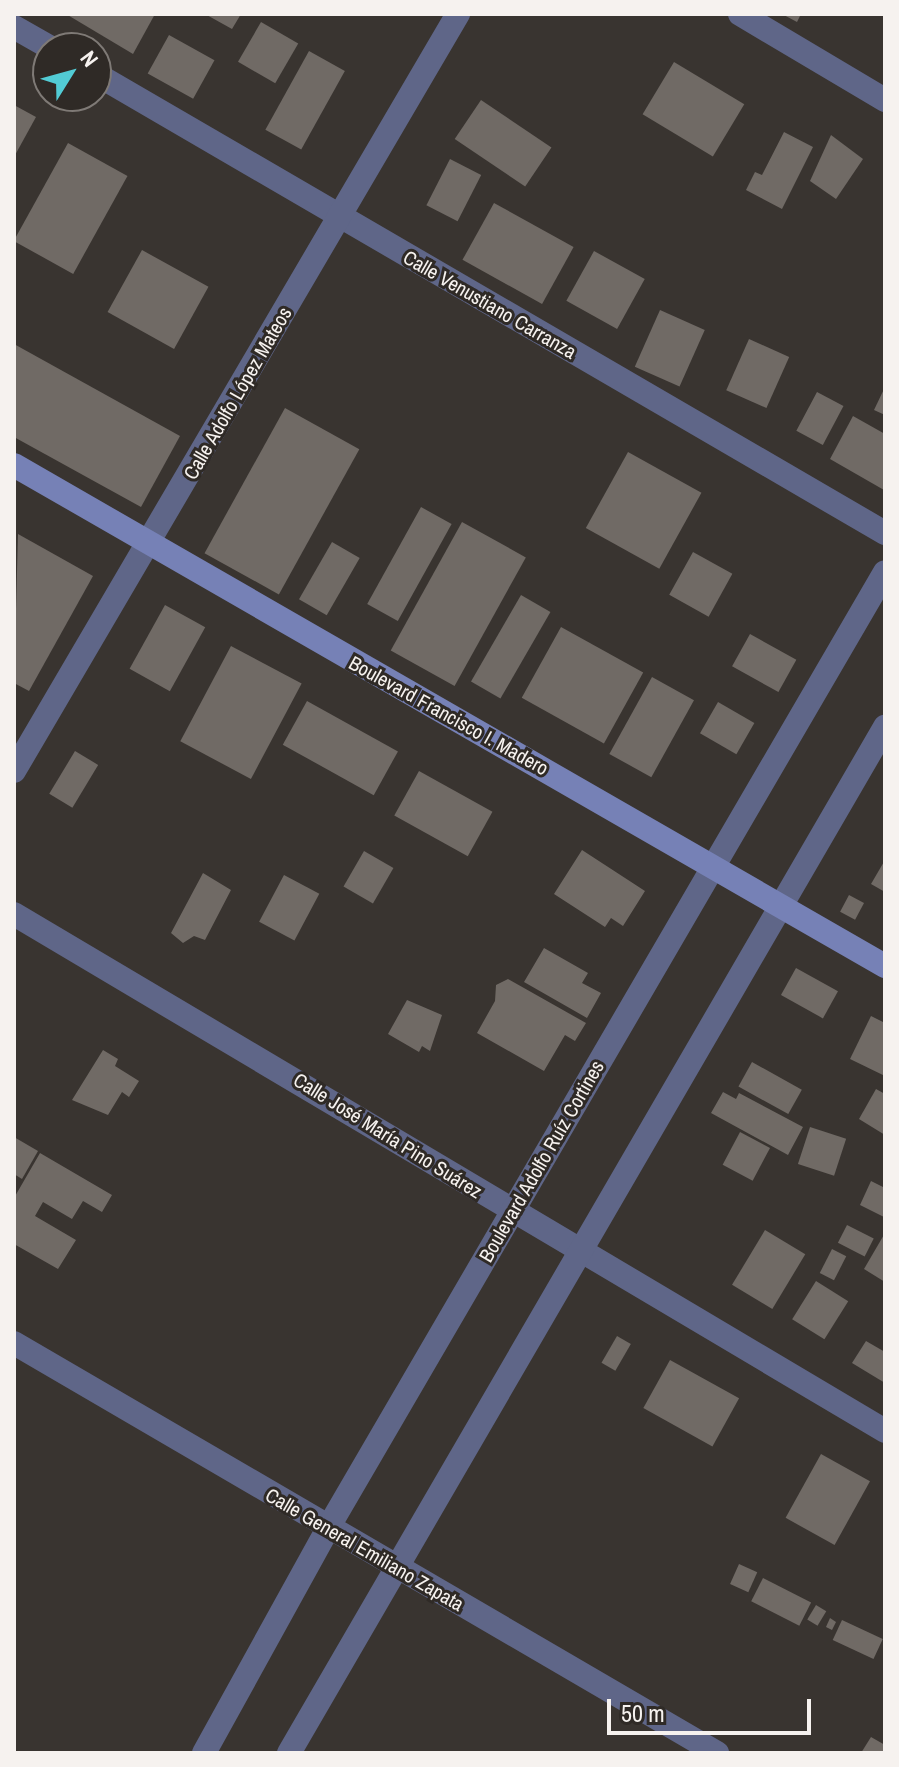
<!DOCTYPE html>
<html>
<head>
<meta charset="utf-8">
<style>
	body { margin:0 }
	#map { position:relative; width:899px; height:1767px; overflow:hidden; background:#393430; font-family:"Archivo Narrow",sans-serif }
	div>[style] { position:absolute }
	.building>* { inset:0; background:#706a65; transform-origin:0 0 }
	.street>* { height:24px; margin:-12px; padding:0 12px; transform-origin:12px; border-radius:12px; background:#5f6688 }
	.secondary>* { height:24px; margin:-12px; padding:0 12px; transform-origin:12px; border-radius:12px; background:#7681b6 }
	span { translate:-50% -50%; white-space:nowrap; text-align:center; line-height:1.15; -webkit-text-stroke:6px #2f2a26; paint-order:stroke }
	.street-label { font-size:20px; color:#f6f2ef }
	.frame { position:absolute; inset:0; border:16px solid #f6f2ef; pointer-events:none }
	.north { position:absolute; left:32px; top:32px; width:80px; height:80px; box-sizing:border-box; background:#2f2a26; border:2px solid #7f7a76; border-radius:50%; rotate:53deg; font-size:22px; font-weight:700; line-height:32px; text-align:center; color:#f6f2ef }
	.north::after { content:''; display:block; margin:auto; width:28px; height:36px; background:#52ccd5; clip-path:polygon(50% 0,100% 100%,50% 72%,0 100%) }
	.scale { position:absolute; left:607px; top:1699px; width:204px; height:36px; box-sizing:border-box; border:4px solid #f6f2ef; border-top:0; padding-left:10px; font-size:24px; line-height:28px; white-space:nowrap; color:#f6f2ef; -webkit-text-stroke:6px #2f2a26; paint-order:stroke }
</style>
</head>
<body>
<div id="map">
	<div class="building">
		<i style="clip-path:polygon(66px 14px,155px 14px,133px 54px)"></i>
		<i style="clip-path:polygon(205px 14px,241px 14px,232px 29px)"></i>
		<i style="clip-path:polygon(782px 14px,801px 14px,797px 22px)"></i>
		<i style="left:261px;top:22px;width:43px;height:46px;rotate:30deg"></i>
		<i style="left:169px;top:35px;width:52px;height:44px;rotate:29deg"></i>
		<i style="left:309px;top:51px;width:41px;height:90px;rotate:29deg"></i>
		<i style="left:674px;top:62px;width:82px;height:61px;rotate:31deg"></i>
		<i style="left:481px;top:100px;width:85px;height:47px;rotate:34deg"></i>
		<i style="clip-path:polygon(14px 105px,36px 117px,14px 157px)"></i>
		<i style="clip-path:polygon(784px 132px,813px 147px,782px 209px,746px 190px,755px 172px,762px 175px)"></i>
		<i style="clip-path:polygon(831px 135px,863px 159px,836px 199px,810px 181px)"></i>
		<i style="left:68px;top:143px;width:68px;height:112px;rotate:29deg"></i>
		<i style="left:450px;top:159px;width:35px;height:52px;rotate:27deg"></i>
		<i style="left:494px;top:203px;width:91px;height:65px;rotate:29deg"></i>
		<i style="left:142px;top:250px;width:76px;height:71px;rotate:29deg"></i>
		<i style="left:594px;top:251px;width:58px;height:57px;rotate:29deg"></i>
		<i style="left:660px;top:310px;width:49px;height:62px;rotate:24deg"></i>
		<i style="left:749px;top:339px;width:44px;height:56px;rotate:24deg"></i>
		<i style="clip-path:polygon(14px 344px,180px 436px,141px 507px,14px 437px)"></i>
		<i style="clip-path:polygon(885px 387px,885px 415px,874px 410px)"></i>
		<i style="left:817px;top:392px;width:30px;height:44px;rotate:28deg"></i>
		<i style="left:285px;top:408px;width:85px;height:166px;rotate:29deg"></i>
		<i style="clip-path:polygon(853px 416px,885px 434px,884px 490px,830px 459px)"></i>
		<i style="left:628px;top:452px;width:84px;height:87px;rotate:29deg"></i>
		<i style="left:421px;top:507px;width:35px;height:111px;rotate:29deg"></i>
		<i style="left:462px;top:522px;width:73px;height:147px;rotate:29deg"></i>
		<i style="clip-path:polygon(18px 534px,93px 576px,29px 691px,14px 683px)"></i>
		<i style="left:332px;top:542px;width:32px;height:66px;rotate:30deg"></i>
		<i style="left:693px;top:552px;width:45px;height:49px;rotate:29deg"></i>
		<i style="left:521px;top:595px;width:34px;height:100px;rotate:30deg"></i>
		<i style="left:165px;top:605px;width:46px;height:73px;rotate:29deg"></i>
		<i style="left:561px;top:627px;width:94px;height:81px;rotate:29deg"></i>
		<i style="left:750px;top:634px;width:53px;height:37px;rotate:29deg"></i>
		<i style="left:231px;top:646px;width:80px;height:108px;rotate:28deg"></i>
		<i style="left:652px;top:677px;width:48px;height:88px;rotate:29deg"></i>
		<i style="left:307px;top:701px;width:104px;height:50px;rotate:29deg"></i>
		<i style="left:718px;top:702px;width:42px;height:36px;rotate:30deg"></i>
		<i style="left:75px;top:751px;width:27px;height:50px;rotate:31deg"></i>
		<i style="left:419px;top:771px;width:84px;height:51px;rotate:29deg"></i>
		<i style="clip-path:polygon(582px 850px,645px 891px,623px 926px,611px 918px,605px 927px,554px 894px)"></i>
		<i style="left:364px;top:851px;width:34px;height:41px;rotate:30deg"></i>
		<i style="clip-path:polygon(885px 860px,885px 892px,871px 884px)"></i>
		<i style="clip-path:polygon(203px 873px,231px 890px,205px 940px,194px 936px,183px 943px,171px 933px)"></i>
		<i style="left:284px;top:875px;width:40px;height:53px;rotate:28deg"></i>
		<i style="left:849px;top:895px;width:17px;height:19px;rotate:28deg"></i>
		<i style="clip-path:polygon(544px 948px,588px 973px,582px 983px,601px 993px,587px 1018px,524px 982px)"></i>
		<i style="left:796px;top:968px;width:48px;height:31px;rotate:29deg"></i>
		<i style="clip-path:polygon(508px 979px,586px 1023px,575px 1041px,565px 1035px,544px 1071px,477px 1033px,495px 1001px,496px 985px)"></i>
		<i style="clip-path:polygon(407px 1000px,442px 1015px,430px 1051px,422px 1046px,419px 1052px,388px 1034px)"></i>
		<i style="clip-path:polygon(871px 1016px,885px 1023px,885px 1076px,850px 1059px)"></i>
		<i style="clip-path:polygon(103px 1050px,118px 1059px,115px 1066px,139px 1081px,129px 1097px,122px 1092px,108px 1115px,72px 1100px)"></i>
		<i style="left:752px;top:1062px;width:57px;height:28px;rotate:29deg"></i>
		<i style="clip-path:polygon(876px 1089px,885px 1094px,885px 1135px,859px 1119px)"></i>
		<i style="clip-path:polygon(723px 1092px,736px 1099px,739px 1093px,803px 1127px,788px 1155px,711px 1113px)"></i>
		<i style="left:810px;top:1127px;width:38px;height:39px;rotate:18deg"></i>
		<i style="left:740px;top:1132px;width:34px;height:37px;rotate:28deg"></i>
		<i style="clip-path:polygon(14px 1137px,38px 1151px,22px 1179px,14px 1174px)"></i>
		<i style="clip-path:polygon(40px 1153px,112px 1195px,102px 1212px,83px 1201px,72px 1219px,43px 1202px,35px 1216px,76px 1240px,58px 1269px,14px 1244px,14px 1198px)"></i>
		<i style="clip-path:polygon(871px 1181px,885px 1188px,884px 1217px,860px 1205px)"></i>
		<i style="left:847px;top:1225px;width:30px;height:20px;rotate:27deg"></i>
		<i style="left:765px;top:1230px;width:47px;height:64px;rotate:31deg"></i>
		<i style="clip-path:polygon(885px 1233px,885px 1282px,864px 1269px)"></i>
		<i style="left:832px;top:1249px;width:16px;height:27px;rotate:27deg"></i>
		<i style="left:816px;top:1281px;width:38px;height:45px;rotate:32deg"></i>
		<i style="left:617px;top:1336px;width:16px;height:31px;rotate:30deg"></i>
		<i style="clip-path:polygon(866px 1341px,885px 1352px,885px 1383px,852px 1363px)"></i>
		<i style="left:670px;top:1360px;width:79px;height:55px;rotate:29deg"></i>
		<i style="left:821px;top:1454px;width:56px;height:73px;rotate:29deg"></i>
		<i style="left:739px;top:1564px;width:20px;height:22px;rotate:24deg"></i>
		<i style="left:763px;top:1578px;width:54px;height:26px;rotate:27deg"></i>
		<i style="left:816px;top:1605px;width:12px;height:17px;rotate:31deg"></i>
		<i style="clip-path:polygon(830px 1618px,836px 1622px,832px 1630px,826px 1627px)"></i>
		<i style="left:842px;top:1620px;width:45px;height:22px;rotate:25deg"></i>
		<i style="clip-path:polygon(871px 1737px,885px 1745px,885px 1753px,861px 1753px)"></i>
	</div>
	<div class="street">
		<i style="left:740px;top:14px;width:169px;rotate:30.7deg"></i>
		<i style="left:14px;top:27px;width:43px;rotate:29.6deg"></i>
		<i style="left:96px;top:74px;width:913px;rotate:30.19deg"></i>
		<i style="left:14px;top:771px;width:878px;rotate:-59.61deg"></i>
		<i style="left:14px;top:914px;width:1013px;rotate:30.69deg"></i>
		<i style="left:14px;top:1343px;width:814px;rotate:30.25deg"></i>
		<i style="left:204px;top:1753px;width:257px;rotate:-61.1deg"></i>
		<i style="left:328px;top:1528px;width:1106px;rotate:-59.77deg"></i>
		<i style="left:289px;top:1753px;width:1187px;rotate:-59.85deg"></i>
	</div>
	<div class="secondary">
		<i style="left:14px;top:465px;width:1005px;rotate:29.91deg"></i>
	</div>
	<div class="street-label">
		<span style="left:490px;top:304px;rotate:30deg">Calle Venustiano Carranza</span>
		<span style="left:237px;top:393px;rotate:-60deg">Calle Adolfo López Mateos</span>
		<span style="left:449px;top:715px;rotate:29deg">Boulevard Francisco I. Madero</span>
		<span style="left:388px;top:1135px;rotate:32deg">Calle José María Pino Suárez</span>
		<span style="left:541px;top:1161px;rotate:-60deg">Boulevard Adolfo Ruíz Cortines</span>
		<span style="left:365px;top:1549px;rotate:30deg">Calle General Emiliano Zapata</span>
	</div>
	<div class="frame"></div>
	<div class="north">N</div>
	<div class="scale">50 m</div>
</div>
</body>
</html>
